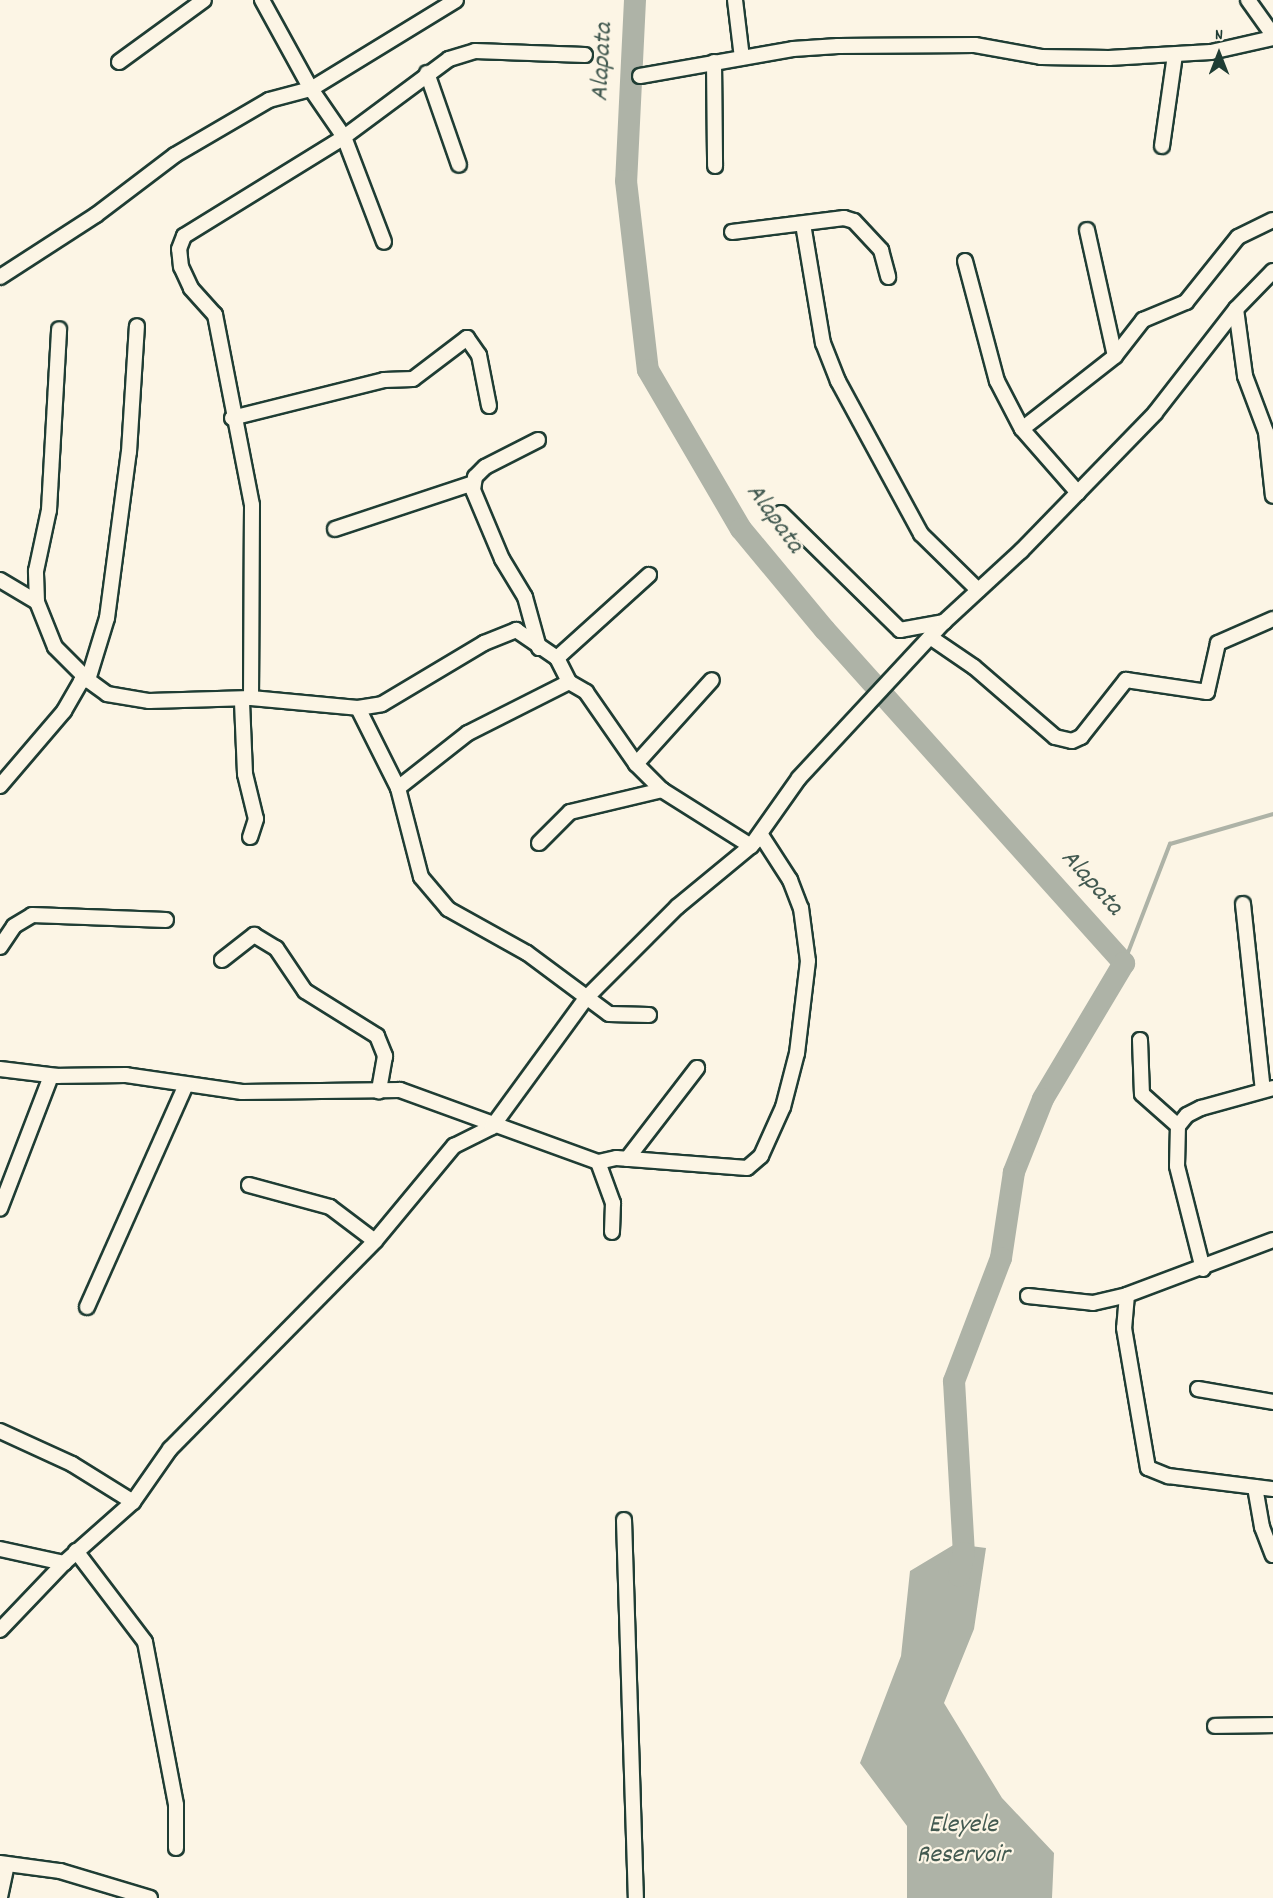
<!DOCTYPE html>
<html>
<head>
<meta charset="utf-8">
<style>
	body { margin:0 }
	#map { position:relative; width:1273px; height:1898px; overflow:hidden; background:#fcf5e5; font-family:Dekko,sans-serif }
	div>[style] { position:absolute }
	.water>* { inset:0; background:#aeb3a7 }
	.stream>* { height:4px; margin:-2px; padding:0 2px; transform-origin:2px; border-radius:2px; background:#aeb3a7 }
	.river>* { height:22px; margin:-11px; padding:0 11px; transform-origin:11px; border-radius:11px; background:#aeb3a7 }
	.roads { filter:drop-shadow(2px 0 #1f3d34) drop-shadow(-2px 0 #1f3d34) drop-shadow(0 2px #1f3d34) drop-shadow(0 -2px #1f3d34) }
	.street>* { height:14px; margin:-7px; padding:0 7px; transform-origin:7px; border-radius:7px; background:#fcf5e5 }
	span { translate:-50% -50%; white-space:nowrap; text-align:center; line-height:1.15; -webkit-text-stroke:4.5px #fcf5e5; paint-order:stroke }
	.water-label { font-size:26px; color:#435a51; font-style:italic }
	.north { position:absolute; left:1189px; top:24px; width:60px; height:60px; -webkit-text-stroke:4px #fcf5e5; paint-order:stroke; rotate:0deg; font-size:16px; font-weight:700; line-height:24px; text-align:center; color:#1f3d34 }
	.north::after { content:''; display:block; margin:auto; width:21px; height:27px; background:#1f3d34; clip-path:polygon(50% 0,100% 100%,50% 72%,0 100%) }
</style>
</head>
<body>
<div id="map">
	<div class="water">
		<i style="clip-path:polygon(955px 1544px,986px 1548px,974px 1629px,944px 1703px,1002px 1798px,1054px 1853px,1052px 1898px,907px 1898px,907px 1826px,860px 1763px,901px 1656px,910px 1571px)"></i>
	</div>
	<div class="stream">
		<i style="left:1124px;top:963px;width:128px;rotate:-68.9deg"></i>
		<i style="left:1170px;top:844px;width:107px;rotate:-16.2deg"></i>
	</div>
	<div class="river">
		<i style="left:635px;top:0;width:181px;rotate:92.8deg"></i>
		<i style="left:626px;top:181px;width:190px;rotate:83.4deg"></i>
		<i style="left:648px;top:370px;width:184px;rotate:59.7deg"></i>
		<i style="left:741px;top:529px;width:131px;rotate:50.3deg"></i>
		<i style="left:825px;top:630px;width:448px;rotate:48.1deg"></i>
		<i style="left:1124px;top:963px;width:158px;rotate:120.8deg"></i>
		<i style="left:1043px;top:1099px;width:79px;rotate:111.7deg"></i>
		<i style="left:1014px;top:1172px;width:87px;rotate:98.6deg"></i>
		<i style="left:1001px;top:1258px;width:132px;rotate:110.9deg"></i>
		<i style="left:954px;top:1381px;width:172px;rotate:86.7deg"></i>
		<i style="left:964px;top:1553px;width:23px;rotate:103deg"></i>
	</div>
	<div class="roads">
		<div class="street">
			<i style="left:262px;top:0;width:102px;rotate:61.2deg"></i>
			<i style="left:311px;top:89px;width:170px;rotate:-31.5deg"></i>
			<i style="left:735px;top:0;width:58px;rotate:83.1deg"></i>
			<i style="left:1248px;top:0;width:43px;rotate:54.5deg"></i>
			<i style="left:119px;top:62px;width:105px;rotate:-36.1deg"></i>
			<i style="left:714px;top:62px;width:104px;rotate:89.4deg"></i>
			<i style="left:427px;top:73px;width:97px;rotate:70.8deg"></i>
			<i style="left:640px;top:76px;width:155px;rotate:-10deg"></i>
			<i style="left:793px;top:49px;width:45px;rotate:-3.8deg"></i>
			<i style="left:838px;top:46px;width:137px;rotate:-0.4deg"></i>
			<i style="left:975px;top:45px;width:67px;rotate:10.3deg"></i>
			<i style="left:1041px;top:57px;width:68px;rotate:0.8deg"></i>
			<i style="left:1109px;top:58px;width:102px;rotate:-3.4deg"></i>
			<i style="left:1211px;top:52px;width:64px;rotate:-12.7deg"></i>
			<i style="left:1162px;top:146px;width:92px;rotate:-81.9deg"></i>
			<i style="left:803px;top:224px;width:121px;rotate:80.5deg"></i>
			<i style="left:823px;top:343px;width:41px;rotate:68.5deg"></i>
			<i style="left:838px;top:381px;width:174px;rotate:61.5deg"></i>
			<i style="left:921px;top:534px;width:80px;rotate:44.5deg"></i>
			<i style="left:1087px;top:230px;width:129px;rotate:77.5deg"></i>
			<i style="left:732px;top:232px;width:113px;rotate:-7.1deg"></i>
			<i style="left:844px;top:218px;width:10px;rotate:17deg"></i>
			<i style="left:854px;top:221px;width:40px;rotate:47deg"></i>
			<i style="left:881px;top:250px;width:28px;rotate:75deg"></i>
			<i style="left:965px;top:261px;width:124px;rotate:75.1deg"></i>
			<i style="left:997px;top:381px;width:54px;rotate:62.5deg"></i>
			<i style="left:1022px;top:429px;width:85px;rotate:48.8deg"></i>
			<i style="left:0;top:277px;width:114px;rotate:-32.9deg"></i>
			<i style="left:96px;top:215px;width:99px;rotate:-37.2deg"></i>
			<i style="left:175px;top:155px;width:109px;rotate:-30.3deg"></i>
			<i style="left:269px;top:100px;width:43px;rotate:-14.7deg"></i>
			<i style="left:311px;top:89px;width:58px;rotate:55.5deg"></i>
			<i style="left:344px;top:137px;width:112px;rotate:69.1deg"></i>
			<i style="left:1236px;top:309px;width:68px;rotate:82.3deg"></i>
			<i style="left:1245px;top:376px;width:60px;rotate:69.4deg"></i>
			<i style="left:1266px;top:432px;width:64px;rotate:83.8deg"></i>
			<i style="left:232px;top:418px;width:157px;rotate:-14deg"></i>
			<i style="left:384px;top:380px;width:29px;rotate:-2deg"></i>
			<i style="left:413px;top:379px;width:68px;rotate:-37.2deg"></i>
			<i style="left:467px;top:338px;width:21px;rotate:55deg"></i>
			<i style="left:479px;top:355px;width:52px;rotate:78.9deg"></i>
			<i style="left:1022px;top:429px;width:118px;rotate:-38.1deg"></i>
			<i style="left:1115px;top:356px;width:46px;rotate:-52.1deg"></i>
			<i style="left:1143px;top:320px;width:47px;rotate:-22.7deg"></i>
			<i style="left:1186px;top:302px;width:83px;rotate:-51.3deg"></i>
			<i style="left:1238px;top:237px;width:39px;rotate:-26deg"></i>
			<i style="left:538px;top:440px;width:59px;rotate:153deg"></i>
			<i style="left:485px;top:467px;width:14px;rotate:135deg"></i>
			<i style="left:475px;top:477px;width:13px;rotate:99deg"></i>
			<i style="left:473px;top:490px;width:75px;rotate:67.2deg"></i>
			<i style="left:502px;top:559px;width:44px;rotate:58.8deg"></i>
			<i style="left:525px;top:597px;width:53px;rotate:74.6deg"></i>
			<i style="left:781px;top:513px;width:167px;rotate:44.5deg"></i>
			<i style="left:900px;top:630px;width:45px;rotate:-10.3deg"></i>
			<i style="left:335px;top:529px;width:145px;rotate:-18.4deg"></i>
			<i style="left:0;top:580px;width:43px;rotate:30.7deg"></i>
			<i style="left:37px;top:602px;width:48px;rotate:68.2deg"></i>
			<i style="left:55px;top:647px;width:47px;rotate:45deg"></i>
			<i style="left:88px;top:680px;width:24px;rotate:36deg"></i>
			<i style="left:107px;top:694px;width:43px;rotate:9.5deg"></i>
			<i style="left:149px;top:701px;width:102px;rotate:-1.7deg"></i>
			<i style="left:251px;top:698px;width:107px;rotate:5.3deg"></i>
			<i style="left:358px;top:708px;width:24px;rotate:-9deg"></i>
			<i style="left:382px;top:704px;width:119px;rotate:-30.9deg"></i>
			<i style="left:484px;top:643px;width:35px;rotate:-22deg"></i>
			<i style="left:516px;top:630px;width:50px;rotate:34.3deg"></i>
			<i style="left:557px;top:658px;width:27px;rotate:63deg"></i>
			<i style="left:569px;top:682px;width:20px;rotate:30deg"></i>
			<i style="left:586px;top:692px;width:88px;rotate:55.2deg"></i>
			<i style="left:636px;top:764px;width:37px;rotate:45deg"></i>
			<i style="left:662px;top:790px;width:105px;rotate:32.2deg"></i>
			<i style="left:751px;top:846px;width:15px;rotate:-48deg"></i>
			<i style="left:761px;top:835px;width:54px;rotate:57.2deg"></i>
			<i style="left:790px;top:880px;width:30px;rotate:69deg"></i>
			<i style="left:801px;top:908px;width:53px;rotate:82.5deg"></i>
			<i style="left:808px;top:961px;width:93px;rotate:96.8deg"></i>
			<i style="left:797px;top:1053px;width:56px;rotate:104.5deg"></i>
			<i style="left:783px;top:1107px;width:54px;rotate:114.2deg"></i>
			<i style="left:761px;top:1156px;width:18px;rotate:139deg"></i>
			<i style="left:747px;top:1168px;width:131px;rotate:-175.6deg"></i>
			<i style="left:616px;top:1158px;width:18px;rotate:167deg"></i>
			<i style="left:598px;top:1162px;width:211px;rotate:-160deg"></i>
			<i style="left:400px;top:1090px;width:158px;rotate:179.3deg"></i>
			<i style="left:242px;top:1092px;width:117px;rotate:-171.7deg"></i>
			<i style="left:126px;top:1075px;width:75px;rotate:179.2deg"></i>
			<i style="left:51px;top:1076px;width:142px;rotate:111deg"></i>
			<i style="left:37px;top:602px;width:31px;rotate:-92deg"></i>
			<i style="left:36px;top:571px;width:62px;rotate:-78deg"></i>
			<i style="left:49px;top:510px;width:181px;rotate:-86.8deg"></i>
			<i style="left:930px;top:637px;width:53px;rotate:34.3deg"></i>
			<i style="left:974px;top:667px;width:107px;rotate:40.8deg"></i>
			<i style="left:1055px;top:737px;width:17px;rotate:13deg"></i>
			<i style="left:1072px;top:741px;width:10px;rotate:-24deg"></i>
			<i style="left:1081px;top:737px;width:73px;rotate:-51.7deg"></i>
			<i style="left:1126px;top:680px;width:82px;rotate:8.4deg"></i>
			<i style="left:1207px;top:692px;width:50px;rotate:-77.3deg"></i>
			<i style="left:1218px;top:643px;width:60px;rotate:-23.6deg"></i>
			<i style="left:557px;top:658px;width:124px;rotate:-42.1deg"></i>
			<i style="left:251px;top:698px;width:193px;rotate:-89.7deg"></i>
			<i style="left:252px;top:505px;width:194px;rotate:-101deg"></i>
			<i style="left:215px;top:315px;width:36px;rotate:-132deg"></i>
			<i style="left:191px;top:288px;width:23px;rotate:-115deg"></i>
			<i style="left:181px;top:267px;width:18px;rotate:-96deg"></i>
			<i style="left:179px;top:249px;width:14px;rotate:-69deg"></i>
			<i style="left:184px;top:236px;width:188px;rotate:-31.7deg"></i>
			<i style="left:344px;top:137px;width:131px;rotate:-36.6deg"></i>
			<i style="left:449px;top:59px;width:27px;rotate:-17deg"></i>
			<i style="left:475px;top:51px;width:110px;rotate:2.1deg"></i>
			<i style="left:242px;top:702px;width:72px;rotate:87.6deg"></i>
			<i style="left:245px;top:774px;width:46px;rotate:76.3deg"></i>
			<i style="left:256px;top:819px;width:19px;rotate:108deg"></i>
			<i style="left:358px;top:708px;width:89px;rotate:63.4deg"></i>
			<i style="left:398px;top:788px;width:92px;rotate:75.5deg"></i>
			<i style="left:421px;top:877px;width:42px;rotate:49.8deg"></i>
			<i style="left:448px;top:909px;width:90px;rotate:29.1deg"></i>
			<i style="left:527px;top:953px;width:102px;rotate:36.6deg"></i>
			<i style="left:609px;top:1014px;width:40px;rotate:1.4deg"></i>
			<i style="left:636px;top:764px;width:113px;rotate:-47.9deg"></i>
			<i style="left:0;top:786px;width:99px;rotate:-49.5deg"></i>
			<i style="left:64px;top:711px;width:34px;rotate:-60deg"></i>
			<i style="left:81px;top:681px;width:7px;rotate:-8deg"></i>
			<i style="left:88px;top:680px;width:65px;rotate:-73deg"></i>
			<i style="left:107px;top:618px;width:167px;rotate:-82.5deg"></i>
			<i style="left:129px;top:452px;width:126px;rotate:-86.4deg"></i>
			<i style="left:398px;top:788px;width:89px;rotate:-38.2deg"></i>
			<i style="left:468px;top:733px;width:113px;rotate:-26.8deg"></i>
			<i style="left:539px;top:843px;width:44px;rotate:-45deg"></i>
			<i style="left:570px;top:812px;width:95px;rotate:-13.4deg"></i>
			<i style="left:1243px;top:904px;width:187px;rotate:83.9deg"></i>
			<i style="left:0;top:947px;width:25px;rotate:-56deg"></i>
			<i style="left:14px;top:926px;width:21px;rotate:-31deg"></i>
			<i style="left:32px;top:915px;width:134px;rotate:2.1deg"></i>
			<i style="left:222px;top:960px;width:41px;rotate:-38deg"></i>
			<i style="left:254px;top:935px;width:26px;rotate:31deg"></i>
			<i style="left:276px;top:948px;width:52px;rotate:56deg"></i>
			<i style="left:305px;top:991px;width:85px;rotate:32deg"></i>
			<i style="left:377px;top:1036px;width:22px;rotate:68deg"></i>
			<i style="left:385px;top:1056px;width:36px;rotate:100deg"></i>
			<i style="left:1140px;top:1040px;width:54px;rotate:87.9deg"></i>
			<i style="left:1142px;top:1094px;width:48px;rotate:41.6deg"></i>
			<i style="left:0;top:1069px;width:58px;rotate:6.9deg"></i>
			<i style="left:627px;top:1159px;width:115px;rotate:-52.4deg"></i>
			<i style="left:598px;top:1162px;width:44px;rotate:69.9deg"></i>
			<i style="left:613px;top:1203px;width:29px;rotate:92deg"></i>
			<i style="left:249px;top:1185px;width:84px;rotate:15.2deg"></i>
			<i style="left:330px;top:1207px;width:56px;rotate:37.1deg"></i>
			<i style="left:1273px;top:1240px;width:156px;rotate:159.4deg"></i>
			<i style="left:1127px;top:1295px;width:33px;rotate:95deg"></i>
			<i style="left:1124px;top:1328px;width:142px;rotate:80.3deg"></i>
			<i style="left:1148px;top:1468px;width:22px;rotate:22deg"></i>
			<i style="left:1168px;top:1476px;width:106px;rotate:7.1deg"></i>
			<i style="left:1203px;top:1269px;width:106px;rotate:-104.2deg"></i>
			<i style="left:1177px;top:1166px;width:40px;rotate:-88.6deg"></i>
			<i style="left:1178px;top:1126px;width:14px;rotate:-51deg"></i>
			<i style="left:1187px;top:1115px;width:16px;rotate:-27deg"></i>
			<i style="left:1201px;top:1108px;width:75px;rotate:-15.5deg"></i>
			<i style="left:1028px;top:1296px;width:65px;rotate:6.1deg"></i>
			<i style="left:1093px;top:1303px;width:35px;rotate:-13deg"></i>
			<i style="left:87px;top:1307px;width:243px;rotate:-66deg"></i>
			<i style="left:1198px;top:1389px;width:76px;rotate:9.8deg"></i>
			<i style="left:0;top:1431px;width:79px;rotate:24.6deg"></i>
			<i style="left:72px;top:1464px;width:72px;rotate:31.9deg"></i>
			<i style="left:1255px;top:1487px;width:41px;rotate:80.1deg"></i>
			<i style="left:1262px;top:1527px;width:30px;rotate:69deg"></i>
			<i style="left:624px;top:1520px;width:378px;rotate:88.2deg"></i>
			<i style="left:0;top:1549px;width:66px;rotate:12.3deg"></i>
			<i style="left:76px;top:1551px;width:114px;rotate:52.8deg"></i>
			<i style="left:145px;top:1642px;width:166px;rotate:79.2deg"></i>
			<i style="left:176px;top:1805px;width:43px;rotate:90deg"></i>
			<i style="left:0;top:1630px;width:93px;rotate:-46.3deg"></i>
			<i style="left:64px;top:1563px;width:92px;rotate:-41.5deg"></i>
			<i style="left:133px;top:1502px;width:65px;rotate:-55.1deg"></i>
			<i style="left:170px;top:1449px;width:292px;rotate:-45.4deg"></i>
			<i style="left:375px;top:1241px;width:124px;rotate:-50.3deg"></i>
			<i style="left:454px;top:1146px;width:42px;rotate:-26.6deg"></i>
			<i style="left:492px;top:1127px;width:160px;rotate:-53.9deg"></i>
			<i style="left:586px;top:998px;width:129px;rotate:-45deg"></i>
			<i style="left:677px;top:907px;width:96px;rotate:-39.5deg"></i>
			<i style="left:751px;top:846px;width:83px;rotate:-54.8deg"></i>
			<i style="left:799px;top:778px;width:213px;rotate:-47.1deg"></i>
			<i style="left:944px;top:622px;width:105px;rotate:-42.7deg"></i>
			<i style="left:1021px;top:551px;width:192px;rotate:-45.8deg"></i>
			<i style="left:1155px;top:413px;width:132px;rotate:-52.1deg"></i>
			<i style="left:1236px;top:309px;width:53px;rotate:-45.8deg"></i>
			<i style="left:1215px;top:1726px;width:58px;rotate:-1deg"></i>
			<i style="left:0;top:1863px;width:61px;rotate:7.6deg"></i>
			<i style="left:60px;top:1871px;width:94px;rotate:16.7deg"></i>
			<i style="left:0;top:1897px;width:33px;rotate:-78deg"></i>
		</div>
	</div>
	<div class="water-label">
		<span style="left:603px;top:62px;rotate:-87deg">Alapata</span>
		<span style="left:774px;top:519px;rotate:54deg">Alapata</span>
		<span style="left:1091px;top:883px;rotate:48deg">Alapata</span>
		<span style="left:963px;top:1841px">Eleyele<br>Reservoir</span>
	</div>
	<div class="north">N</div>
</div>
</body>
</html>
